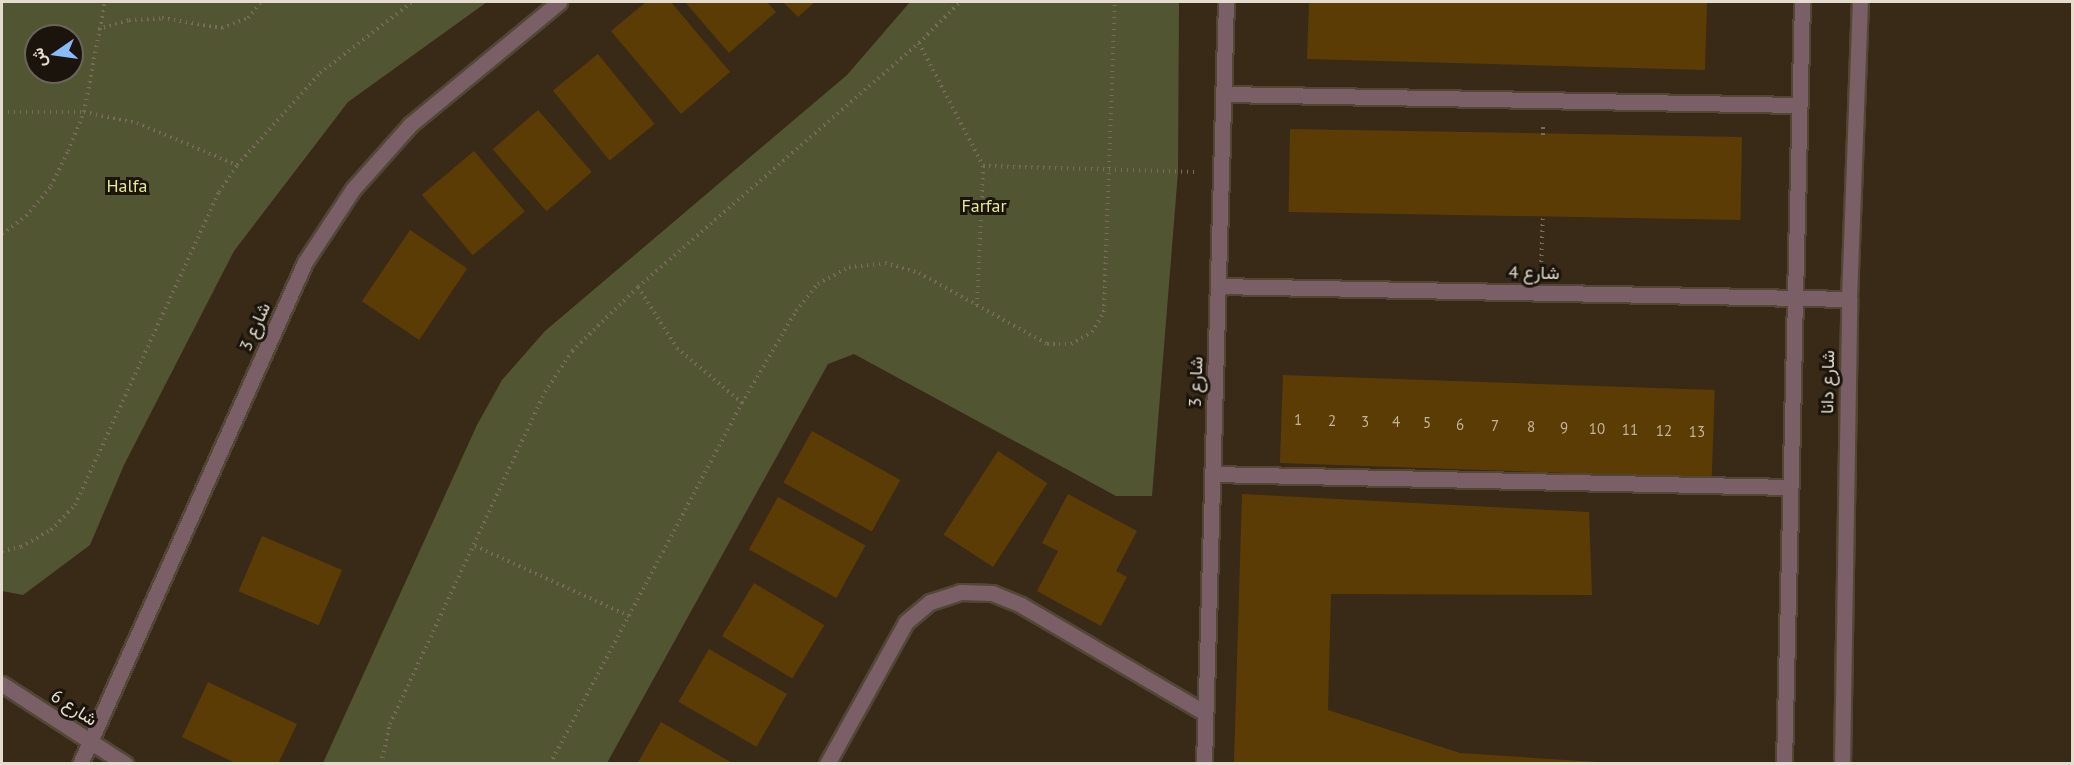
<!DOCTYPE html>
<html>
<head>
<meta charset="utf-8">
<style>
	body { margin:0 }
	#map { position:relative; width:2074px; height:765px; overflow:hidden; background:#382a17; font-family:"PT Sans",Vazirmatn,sans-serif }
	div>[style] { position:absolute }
	.green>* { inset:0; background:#525531 }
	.building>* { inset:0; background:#5c3c05; transform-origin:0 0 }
	.path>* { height:4px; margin-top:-2px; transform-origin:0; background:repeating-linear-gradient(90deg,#776b5a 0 1.5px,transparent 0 6px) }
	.roads { filter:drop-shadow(2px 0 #544635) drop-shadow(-2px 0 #544635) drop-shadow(0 2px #544635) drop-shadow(0 -2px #544635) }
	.service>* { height:15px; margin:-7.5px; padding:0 7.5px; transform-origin:7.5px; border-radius:7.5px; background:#7a6066 }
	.minor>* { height:15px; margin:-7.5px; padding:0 7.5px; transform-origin:7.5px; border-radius:7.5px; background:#7a6066 }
	.tertiary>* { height:15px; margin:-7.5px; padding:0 7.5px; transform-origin:7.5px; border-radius:7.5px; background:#7a6066 }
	span { translate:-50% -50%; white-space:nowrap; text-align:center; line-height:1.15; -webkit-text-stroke:6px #1a140c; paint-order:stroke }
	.number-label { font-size:15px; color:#c3b49d }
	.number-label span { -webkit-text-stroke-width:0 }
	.park-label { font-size:18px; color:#e2e993 }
	.street-label { font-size:18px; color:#e5dcd0 }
	.frame { position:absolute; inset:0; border:3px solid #e5dcd0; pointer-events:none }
	.north { position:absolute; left:24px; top:24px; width:60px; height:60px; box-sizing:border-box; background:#1a140c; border:2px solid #6b645a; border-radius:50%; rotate:257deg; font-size:16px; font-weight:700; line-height:24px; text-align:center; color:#e5dcd0 }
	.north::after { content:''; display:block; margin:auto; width:21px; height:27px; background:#89bafc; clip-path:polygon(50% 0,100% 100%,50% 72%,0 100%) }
</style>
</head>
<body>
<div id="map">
	<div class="green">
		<i style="clip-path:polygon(evenodd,2px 2px,487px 2px,348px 102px,234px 251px,124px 465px,90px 545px,23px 595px,2px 591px,2px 2px,36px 36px,72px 36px,72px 72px,36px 72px,36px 36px)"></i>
		<i style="clip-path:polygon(910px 2px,1179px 2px,1178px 172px,1152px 496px,1116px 496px,854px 354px,828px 364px,607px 763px,323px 763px,477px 425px,502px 380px,545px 331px,847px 75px)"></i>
	</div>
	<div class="building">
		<i style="clip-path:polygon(646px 2px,671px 2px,730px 72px,681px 114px,611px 31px)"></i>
		<i style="clip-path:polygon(685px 2px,767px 2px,776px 12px,729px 53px)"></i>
		<i style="clip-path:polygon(783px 2px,815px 2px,798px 17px)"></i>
		<i style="clip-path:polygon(1309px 2px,1707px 2px,1705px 70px,1307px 59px)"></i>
		<i style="left:598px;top:54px;width:90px;height:58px;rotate:51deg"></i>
		<i style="left:538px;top:110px;width:82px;height:60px;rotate:49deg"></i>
		<i style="left:1290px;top:129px;width:452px;height:83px;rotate:1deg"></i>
		<i style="left:474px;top:151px;width:79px;height:68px;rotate:50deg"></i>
		<i style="left:410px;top:230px;width:69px;height:86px;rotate:34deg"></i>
		<i style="left:1283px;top:375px;width:432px;height:88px;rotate:2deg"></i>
		<i style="left:812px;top:431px;width:101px;height:59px;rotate:29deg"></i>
		<i style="left:998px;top:451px;width:59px;height:100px;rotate:33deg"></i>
		<i style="clip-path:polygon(1068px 494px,1137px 531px,1116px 571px,1127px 577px,1101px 626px,1037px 591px,1058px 551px,1042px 543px)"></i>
		<i style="clip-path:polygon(1242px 494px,1589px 512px,1592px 595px,1331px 594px,1328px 710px,1460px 753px,1628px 764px,1234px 762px)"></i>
		<i style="left:778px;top:497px;width:100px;height:60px;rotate:29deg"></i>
		<i style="left:262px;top:536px;width:87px;height:60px;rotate:23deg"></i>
		<i style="left:754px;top:583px;width:82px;height:62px;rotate:31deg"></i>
		<i style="left:709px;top:649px;width:90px;height:61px;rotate:30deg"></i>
		<i style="clip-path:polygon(208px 682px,297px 724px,278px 764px,237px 764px,182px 737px)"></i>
		<i style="clip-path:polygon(661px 722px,734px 764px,637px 764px)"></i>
	</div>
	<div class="path">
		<i style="left:98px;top:29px;width:32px;rotate:-16deg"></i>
		<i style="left:129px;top:20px;width:33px;rotate:-3deg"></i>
		<i style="left:162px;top:18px;width:61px;rotate:9.5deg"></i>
		<i style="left:222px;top:28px;width:28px;rotate:-21deg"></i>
		<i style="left:248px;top:18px;width:21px;rotate:-51deg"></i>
		<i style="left:919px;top:43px;width:139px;rotate:62.5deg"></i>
		<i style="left:983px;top:166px;width:140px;rotate:92.5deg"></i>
		<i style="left:2px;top:112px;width:82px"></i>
		<i style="left:84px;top:112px;width:54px;rotate:11.7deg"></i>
		<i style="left:137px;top:123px;width:108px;rotate:22.8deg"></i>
		<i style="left:1543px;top:135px;width:11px;rotate:-90deg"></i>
		<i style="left:983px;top:166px;width:215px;rotate:1.6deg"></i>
		<i style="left:2px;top:234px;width:30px;rotate:-37deg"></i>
		<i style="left:26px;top:216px;width:39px;rotate:-50deg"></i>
		<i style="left:51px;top:186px;width:39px;rotate:-64deg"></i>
		<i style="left:68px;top:151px;width:42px;rotate:-67.7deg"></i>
		<i style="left:84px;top:112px;width:112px;rotate:-79.2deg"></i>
		<i style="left:1541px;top:268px;width:51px;rotate:-87.8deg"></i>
		<i style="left:638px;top:287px;width:72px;rotate:57.4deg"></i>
		<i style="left:677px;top:348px;width:85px;rotate:40.2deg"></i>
		<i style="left:475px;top:546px;width:169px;rotate:24.4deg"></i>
		<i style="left:2px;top:551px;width:19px;rotate:-12deg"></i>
		<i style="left:21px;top:547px;width:34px;rotate:-30deg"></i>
		<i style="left:51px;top:530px;width:35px;rotate:-46deg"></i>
		<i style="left:75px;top:505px;width:345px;rotate:-65.3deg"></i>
		<i style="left:219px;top:192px;width:32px;rotate:-56deg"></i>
		<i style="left:237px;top:165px;width:124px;rotate:-47.9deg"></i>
		<i style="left:320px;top:73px;width:116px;rotate:-37.7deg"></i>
		<i style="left:381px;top:764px;width:41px;rotate:-77.3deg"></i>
		<i style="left:390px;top:724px;width:366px;rotate:-65deg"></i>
		<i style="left:545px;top:392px;width:49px;rotate:-56.6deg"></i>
		<i style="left:572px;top:351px;width:92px;rotate:-44.1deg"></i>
		<i style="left:638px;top:287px;width:372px;rotate:-41deg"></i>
		<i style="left:919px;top:43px;width:58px;rotate:-45deg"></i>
		<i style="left:550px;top:764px;width:409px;rotate:-62deg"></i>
		<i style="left:742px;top:403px;width:107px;rotate:-59.6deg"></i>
		<i style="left:796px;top:311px;width:35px;rotate:-51deg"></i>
		<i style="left:818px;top:284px;width:35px;rotate:-29deg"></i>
		<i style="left:849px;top:267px;width:36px;rotate:-6deg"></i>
		<i style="left:885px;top:263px;width:35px;rotate:16deg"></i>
		<i style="left:919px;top:273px;width:146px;rotate:29deg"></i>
		<i style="left:1047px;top:344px;width:24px"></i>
		<i style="left:1071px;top:344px;width:24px;rotate:-30deg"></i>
		<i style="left:1092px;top:332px;width:23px;rotate:-59deg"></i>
		<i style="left:1104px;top:312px;width:310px;rotate:-88deg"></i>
	</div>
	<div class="roads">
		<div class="service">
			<i style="left:1224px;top:94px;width:575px;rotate:1.1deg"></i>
			<i style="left:1212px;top:474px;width:578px;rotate:1.29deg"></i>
		</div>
		<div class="minor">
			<i style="left:1218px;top:286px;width:631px;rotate:1.18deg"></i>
			<i style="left:2px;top:684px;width:147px;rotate:33deg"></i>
			<i style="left:80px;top:764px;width:550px;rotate:-65.86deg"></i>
			<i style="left:305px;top:262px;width:87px;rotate:-56.7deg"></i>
			<i style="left:353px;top:189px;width:87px;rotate:-48.3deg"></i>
			<i style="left:411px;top:124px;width:192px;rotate:-39.5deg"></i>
			<i style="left:827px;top:764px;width:162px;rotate:-60.9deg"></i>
			<i style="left:906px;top:622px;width:31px;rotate:-40deg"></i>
			<i style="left:930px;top:602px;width:32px;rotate:-18deg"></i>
			<i style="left:960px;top:592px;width:32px;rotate:2deg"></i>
			<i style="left:992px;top:593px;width:31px;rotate:22deg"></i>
			<i style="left:1021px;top:605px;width:213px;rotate:30.4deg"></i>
			<i style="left:1204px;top:764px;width:762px;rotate:-88.35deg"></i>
		</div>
		<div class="tertiary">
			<i style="left:1784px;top:764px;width:762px;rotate:-88.65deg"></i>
			<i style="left:1842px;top:764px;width:465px;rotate:-89.1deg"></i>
			<i style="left:1849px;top:299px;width:297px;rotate:-87.9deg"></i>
		</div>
	</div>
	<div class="number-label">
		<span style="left:1298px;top:420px">1</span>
		<span style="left:1332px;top:421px">2</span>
		<span style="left:1365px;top:422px">3</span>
		<span style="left:1396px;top:422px">4</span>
		<span style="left:1427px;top:423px">5</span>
		<span style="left:1460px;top:425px">6</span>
		<span style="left:1495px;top:426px">7</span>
		<span style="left:1531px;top:427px">8</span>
		<span style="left:1564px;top:428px">9</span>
		<span style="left:1597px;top:429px">10</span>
		<span style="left:1630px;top:430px">11</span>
		<span style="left:1664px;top:431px">12</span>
		<span style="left:1697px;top:432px">13</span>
	</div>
	<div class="park-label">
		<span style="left:127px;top:186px">Halfa</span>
		<span style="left:984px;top:206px">Farfar</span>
	</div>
	<div class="street-label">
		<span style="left:1534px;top:273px;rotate:1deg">شارع 4</span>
		<span style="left:255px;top:327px;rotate:-66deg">شارع 3</span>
		<span style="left:1196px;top:382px;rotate:-88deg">شارع 3</span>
		<span style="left:1828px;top:382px;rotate:-89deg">شارع دانا</span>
		<span style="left:74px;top:708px;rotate:33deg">شارع 6</span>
	</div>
	<div class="frame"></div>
	<div class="north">ش</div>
</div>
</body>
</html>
